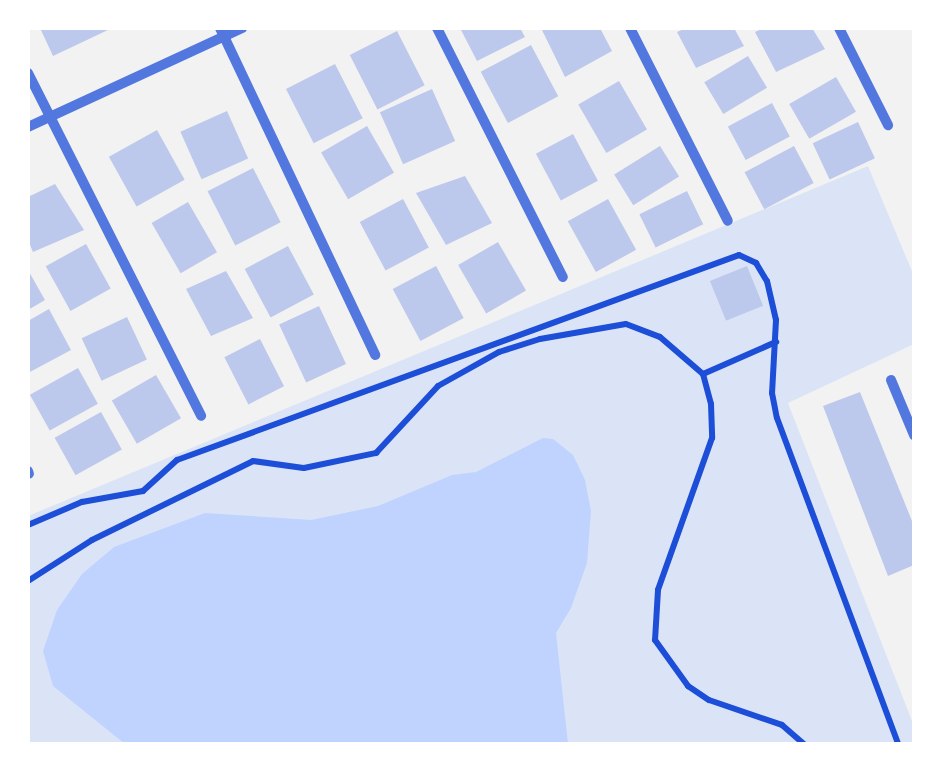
<!DOCTYPE html>
<html>
<head>
<meta charset="utf-8">
<style>
	body { margin:0 }
	#map { position:relative; width:942px; height:772px; overflow:hidden; background:#f2f2f2; font-family:"Nunito Sans",sans-serif }
	div>[style] { position:absolute }
	.green>* { inset:0; background:#dbe4f7 }
	.water>* { inset:0; background:#bfd3fe }
	.building>* { inset:0; background:#bdc9ec; transform-origin:0 0 }
	.path>* { height:6px; margin:-3px; padding:0 3px; transform-origin:3px; border-radius:3px; background:#1d4ed8 }
	.minor>* { height:10px; margin:-5px; padding:0 5px; transform-origin:5px; border-radius:5px; background:#5277de }
	span { translate:-50% -50%; white-space:nowrap; text-align:center; line-height:1.15; -webkit-text-stroke:8px #fff; paint-order:stroke }
	.frame { position:absolute; inset:0; border:30px solid #fff; pointer-events:none }
</style>
</head>
<body>
<div id="map">
	<div class="green">
		<i style="clip-path:polygon(868px 166px,914px 276px,914px 344px,788px 403px,914px 726px,914px 744px,28px 744px,28px 516px)"></i>
	</div>
	<div class="water">
		<i style="clip-path:polygon(543px 438px,553px 439px,573px 455px,585px 480px,591px 511px,587px 563px,571px 608px,556px 633px,568px 744px,125px 744px,53px 686px,43px 651px,57px 610px,82px 574px,114px 547px,205px 513px,311px 520px,378px 506px,452px 475px,476px 472px)"></i>
	</div>
	<div class="building">
		<i style="clip-path:polygon(40px 28px,107px 28px,108px 30px,53px 56px)"></i>
		<i style="clip-path:polygon(460px 28px,520px 28px,525px 37px,477px 61px)"></i>
		<i style="clip-path:polygon(541px 28px,600px 28px,612px 51px,565px 77px)"></i>
		<i style="clip-path:polygon(686px 28px,734px 28px,744px 46px,696px 68px,677px 32px)"></i>
		<i style="clip-path:polygon(764px 28px,812px 28px,825px 49px,776px 72px,755px 32px)"></i>
		<i style="left:397px;top:31px;width:61px;height:53px;rotate:63deg"></i>
		<i style="left:531px;top:45px;width:58px;height:57px;rotate:62deg"></i>
		<i style="left:748px;top:56px;width:37px;height:51px;rotate:59deg"></i>
		<i style="left:335px;top:64px;width:61px;height:55px;rotate:63deg"></i>
		<i style="left:836px;top:77px;width:40px;height:54px;rotate:60deg"></i>
		<i style="left:619px;top:81px;width:56px;height:47px;rotate:60deg"></i>
		<i style="left:432px;top:89px;width:57px;height:57px;rotate:66deg"></i>
		<i style="left:772px;top:103px;width:38px;height:50px;rotate:62deg"></i>
		<i style="left:227px;top:111px;width:52px;height:51px;rotate:66deg"></i>
		<i style="left:858px;top:122px;width:40px;height:50px;rotate:65deg"></i>
		<i style="left:367px;top:126px;width:54px;height:53px;rotate:60deg"></i>
		<i style="left:157px;top:130px;width:57px;height:55px;rotate:61deg"></i>
		<i style="left:573px;top:134px;width:53px;height:42px;rotate:62deg"></i>
		<i style="left:660px;top:146px;width:36px;height:54px;rotate:58deg"></i>
		<i style="left:794px;top:146px;width:42px;height:56px;rotate:62deg"></i>
		<i style="left:253px;top:168px;width:61px;height:51px;rotate:63deg"></i>
		<i style="clip-path:polygon(465px 176px,492px 223px,446px 245px,416px 193px)"></i>
		<i style="clip-path:polygon(55px 184px,84px 230px,33px 252px,28px 240px,28px 197px)"></i>
		<i style="left:687px;top:191px;width:37px;height:53px;rotate:64deg"></i>
		<i style="left:403px;top:199px;width:55px;height:49px;rotate:62deg"></i>
		<i style="left:608px;top:199px;width:58px;height:46px;rotate:61deg"></i>
		<i style="left:188px;top:202px;width:58px;height:42px;rotate:60deg"></i>
		<i style="left:498px;top:242px;width:56px;height:46px;rotate:60deg"></i>
		<i style="left:86px;top:244px;width:51px;height:46px;rotate:61deg"></i>
		<i style="left:288px;top:246px;width:55px;height:49px;rotate:62deg"></i>
		<i style="left:436px;top:266px;width:59px;height:49px;rotate:62deg"></i>
		<i style="left:747px;top:266px;width:43px;height:40px;rotate:68deg"></i>
		<i style="clip-path:polygon(28px 270px,45px 300px,28px 310px)"></i>
		<i style="clip-path:polygon(226px 271px,253px 318px,211px 336px,186px 289px)"></i>
		<i style="left:319px;top:306px;width:64px;height:44px;rotate:65deg"></i>
		<i style="clip-path:polygon(49px 309px,71px 350px,28px 373px,28px 321px)"></i>
		<i style="left:127px;top:317px;width:47px;height:50px;rotate:65deg"></i>
		<i style="left:260px;top:339px;width:53px;height:40px;rotate:63deg"></i>
		<i style="left:78px;top:368px;width:41px;height:55px;rotate:61deg"></i>
		<i style="left:156px;top:375px;width:50px;height:51px;rotate:60deg"></i>
		<i style="clip-path:polygon(860px 392px,914px 526px,914px 565px,888px 576px,823px 406px)"></i>
		<i style="left:101px;top:412px;width:43px;height:53px;rotate:61deg"></i>
	</div>
	<div class="path">
		<i style="left:703px;top:374px;width:80px;rotate:-23.7deg"></i>
		<i style="left:28px;top:525px;width:59px;rotate:-23.1deg"></i>
		<i style="left:82px;top:502px;width:62px;rotate:-10.2deg"></i>
		<i style="left:143px;top:491px;width:46px;rotate:-42.4deg"></i>
		<i style="left:177px;top:460px;width:598px;rotate:-20.04deg"></i>
		<i style="left:739px;top:255px;width:19px;rotate:25deg"></i>
		<i style="left:756px;top:263px;width:21px;rotate:59deg"></i>
		<i style="left:767px;top:281px;width:40px;rotate:77deg"></i>
		<i style="left:776px;top:320px;width:73px;rotate:93.1deg"></i>
		<i style="left:772px;top:393px;width:25px;rotate:79deg"></i>
		<i style="left:777px;top:418px;width:348px;rotate:69.6deg"></i>
		<i style="left:28px;top:581px;width:76px;rotate:-32.6deg"></i>
		<i style="left:92px;top:540px;width:179px;rotate:-26.1deg"></i>
		<i style="left:253px;top:461px;width:51px;rotate:7.8deg"></i>
		<i style="left:304px;top:468px;width:74px;rotate:-11.8deg"></i>
		<i style="left:376px;top:453px;width:91px;rotate:-47.2deg"></i>
		<i style="left:438px;top:386px;width:70px;rotate:-29.1deg"></i>
		<i style="left:499px;top:352px;width:43px;rotate:-17.6deg"></i>
		<i style="left:540px;top:339px;width:87px;rotate:-9.9deg"></i>
		<i style="left:626px;top:324px;width:36px;rotate:21deg"></i>
		<i style="left:660px;top:337px;width:57px;rotate:40.7deg"></i>
		<i style="left:703px;top:374px;width:31px;rotate:75deg"></i>
		<i style="left:711px;top:404px;width:34px;rotate:88deg"></i>
		<i style="left:712px;top:438px;width:161px;rotate:109.6deg"></i>
		<i style="left:658px;top:590px;width:50px;rotate:93.4deg"></i>
		<i style="left:655px;top:640px;width:57px;rotate:54.3deg"></i>
		<i style="left:688px;top:686px;width:25px;rotate:34deg"></i>
		<i style="left:709px;top:700px;width:77px;rotate:18.9deg"></i>
		<i style="left:782px;top:725px;width:29px;rotate:41deg"></i>
	</div>
	<div class="minor">
		<i style="left:220px;top:28px;width:362px;rotate:64.6deg"></i>
		<i style="left:437px;top:28px;width:279px;rotate:63.2deg"></i>
		<i style="left:630px;top:28px;width:216px;rotate:63.1deg"></i>
		<i style="left:839px;top:28px;width:109px;rotate:63.2deg"></i>
		<i style="left:28px;top:73px;width:384px;rotate:63.2deg"></i>
		<i style="left:28px;top:127px;width:236px;rotate:-24.8deg"></i>
		<i style="left:891px;top:380px;width:60px;rotate:67.3deg"></i>
		<i style="left:28px;top:471px;width:3px;rotate:72deg"></i>
	</div>
	<div class="frame"></div>
</div>
</body>
</html>
